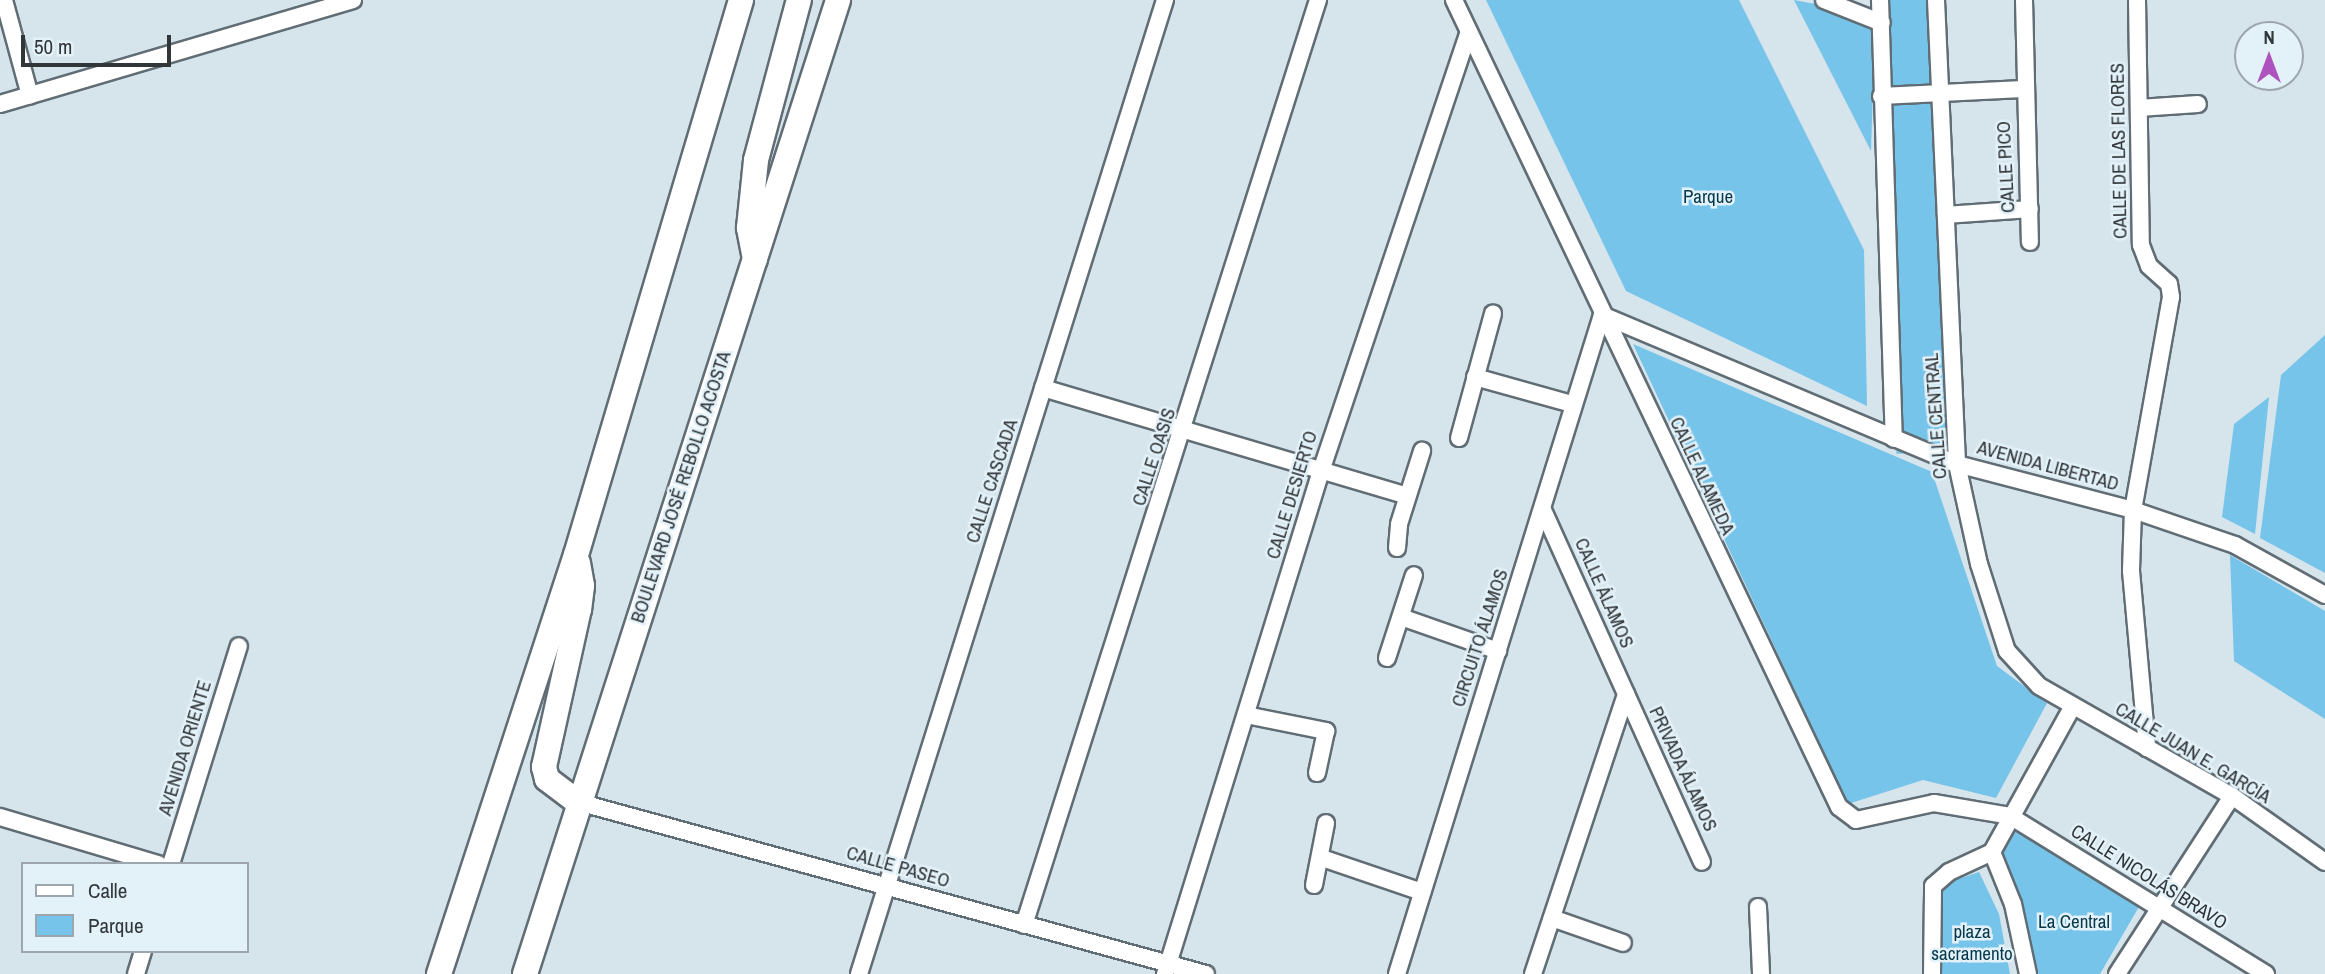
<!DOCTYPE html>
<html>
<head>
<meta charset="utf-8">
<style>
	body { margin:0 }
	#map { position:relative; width:2325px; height:974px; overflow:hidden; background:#d6e4ec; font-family:"Archivo Narrow",sans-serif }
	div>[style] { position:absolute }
	.green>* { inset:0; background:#77c4ea; transform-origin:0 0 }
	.roads { filter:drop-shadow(2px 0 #616d74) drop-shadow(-2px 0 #616d74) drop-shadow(0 2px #616d74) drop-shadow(0 -2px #616d74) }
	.street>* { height:16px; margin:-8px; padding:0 8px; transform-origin:8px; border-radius:8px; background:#fff }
	.primary>* { height:24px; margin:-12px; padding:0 12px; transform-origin:12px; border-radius:12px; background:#fff }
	span { translate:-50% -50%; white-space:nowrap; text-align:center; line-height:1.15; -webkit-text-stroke:5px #e3f1f9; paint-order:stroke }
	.street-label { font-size:19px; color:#313639 }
	.park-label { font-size:19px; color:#07384b }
	.legend { position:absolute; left:21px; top:862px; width:228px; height:91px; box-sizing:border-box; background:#e3f1f9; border:2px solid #9ca6ac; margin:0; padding:9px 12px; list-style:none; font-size:21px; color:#313639 }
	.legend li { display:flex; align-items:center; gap:14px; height:35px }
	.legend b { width:35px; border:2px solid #9ca6ac }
	.north { position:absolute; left:2234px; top:21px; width:70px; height:70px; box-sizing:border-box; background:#e3f1f9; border:2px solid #9ca6ac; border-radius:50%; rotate:0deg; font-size:19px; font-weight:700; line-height:28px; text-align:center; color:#313639 }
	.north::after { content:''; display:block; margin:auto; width:24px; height:32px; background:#ad52be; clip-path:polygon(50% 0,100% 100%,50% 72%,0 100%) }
	.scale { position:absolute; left:21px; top:35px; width:150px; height:32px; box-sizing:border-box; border:4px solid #313639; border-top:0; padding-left:9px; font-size:21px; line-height:24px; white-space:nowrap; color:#313639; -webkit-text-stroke:5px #e3f1f9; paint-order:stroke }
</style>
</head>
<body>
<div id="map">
	<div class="green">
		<i style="clip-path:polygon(1486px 0,1739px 0,1864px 250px,1867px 406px,1626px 291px)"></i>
		<i style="clip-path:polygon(1794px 0,1821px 5px,1875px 27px,1871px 151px)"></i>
		<i style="left:1884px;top:0;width:48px;height:92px"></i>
		<i style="left:1937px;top:96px;width:356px;height:53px;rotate:88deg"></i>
		<i style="clip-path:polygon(2325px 335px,2325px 573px,2260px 538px,2281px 375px)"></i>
		<i style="clip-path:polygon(1633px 344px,1932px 472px,1997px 666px,2047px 703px,1996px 798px,1923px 780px,1848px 804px)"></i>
		<i style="clip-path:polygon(2269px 397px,2255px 534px,2222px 517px,2234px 424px)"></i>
		<i style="clip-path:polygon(2230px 555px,2325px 611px,2325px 719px,2234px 661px)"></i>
		<i style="clip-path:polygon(2012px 826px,2140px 905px,2100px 974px,2032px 974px,2019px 903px,1996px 853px)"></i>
		<i style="clip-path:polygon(1979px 872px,1999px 914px,2010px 974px,1942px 974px,1939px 892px,1952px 881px)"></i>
	</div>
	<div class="roads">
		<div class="street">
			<i style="left:4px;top:0;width:99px;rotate:74.8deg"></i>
			<i style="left:1454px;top:0;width:894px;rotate:64.5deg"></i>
			<i style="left:1839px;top:807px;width:21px;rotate:37deg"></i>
			<i style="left:1856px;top:820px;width:80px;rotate:-12.3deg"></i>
			<i style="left:1934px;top:803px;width:77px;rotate:9.7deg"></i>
			<i style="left:2010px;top:816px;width:301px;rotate:31.7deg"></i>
			<i style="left:1824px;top:0;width:62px;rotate:21.6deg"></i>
			<i style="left:1880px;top:0;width:439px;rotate:88.2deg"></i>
			<i style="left:1936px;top:0;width:464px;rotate:87.4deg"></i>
			<i style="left:1957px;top:464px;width:102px;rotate:77.6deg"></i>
			<i style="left:1979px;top:564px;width:91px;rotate:72.2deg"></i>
			<i style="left:2007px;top:651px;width:47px;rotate:47.6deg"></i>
			<i style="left:2039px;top:686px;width:222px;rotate:29.7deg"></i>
			<i style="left:2232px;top:796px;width:114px;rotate:35.4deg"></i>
			<i style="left:2024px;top:0;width:242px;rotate:88.6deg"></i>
			<i style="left:2137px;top:0;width:245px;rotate:89.1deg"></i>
			<i style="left:2141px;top:245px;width:22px;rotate:69deg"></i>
			<i style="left:2149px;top:266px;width:27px;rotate:42deg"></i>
			<i style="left:2169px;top:284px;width:13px;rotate:81deg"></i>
			<i style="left:2171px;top:297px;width:216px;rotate:100.1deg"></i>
			<i style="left:2133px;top:510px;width:61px;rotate:91.9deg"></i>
			<i style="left:2131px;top:571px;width:178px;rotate:84.8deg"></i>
			<i style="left:1881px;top:96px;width:142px;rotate:-2.8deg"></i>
			<i style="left:0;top:104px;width:368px;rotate:-16.4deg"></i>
			<i style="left:2139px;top:108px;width:59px;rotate:-3.9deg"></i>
			<i style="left:1946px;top:215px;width:84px;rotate:-4.1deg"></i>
			<i style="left:1475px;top:377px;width:101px;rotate:15.6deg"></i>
			<i style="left:1043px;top:388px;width:380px;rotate:16.5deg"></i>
			<i style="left:1459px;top:438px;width:129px;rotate:-74.7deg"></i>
			<i style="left:1543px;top:510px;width:386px;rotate:65.7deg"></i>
			<i style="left:1397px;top:548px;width:24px;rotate:-85deg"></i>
			<i style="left:1399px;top:524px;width:77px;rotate:-72.5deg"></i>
			<i style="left:1401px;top:617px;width:103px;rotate:19.3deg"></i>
			<i style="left:1387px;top:658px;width:87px;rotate:-72deg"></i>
			<i style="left:1246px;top:715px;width:82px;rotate:11.3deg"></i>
			<i style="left:1326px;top:731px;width:43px;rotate:102.1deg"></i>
			<i style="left:578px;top:802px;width:651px;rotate:15.32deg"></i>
			<i style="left:0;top:817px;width:165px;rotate:16.6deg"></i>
			<i style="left:1992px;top:852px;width:56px;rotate:68deg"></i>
			<i style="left:2013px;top:904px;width:72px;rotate:77.9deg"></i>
			<i style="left:1322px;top:858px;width:106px;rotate:18.8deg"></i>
			<i style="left:171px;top:864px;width:228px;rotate:-72.7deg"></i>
			<i style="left:1314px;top:885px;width:63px;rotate:-79deg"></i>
			<i style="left:1758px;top:907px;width:67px;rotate:87.4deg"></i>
			<i style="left:1552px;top:918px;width:75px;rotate:19.4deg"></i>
			<i style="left:1024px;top:925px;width:971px;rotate:-72.37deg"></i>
			<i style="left:136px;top:974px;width:24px;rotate:-73deg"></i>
			<i style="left:859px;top:974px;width:1021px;rotate:-72.56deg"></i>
			<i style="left:1165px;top:974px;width:527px;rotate:-72.77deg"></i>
			<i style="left:1321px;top:471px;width:463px;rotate:-71.4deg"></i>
			<i style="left:1397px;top:974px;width:690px;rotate:-72.72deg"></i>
			<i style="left:1602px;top:315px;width:385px;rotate:22.8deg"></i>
			<i style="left:1957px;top:464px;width:182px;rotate:14.6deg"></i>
			<i style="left:2133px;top:510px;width:108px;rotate:18.9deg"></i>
			<i style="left:2235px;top:545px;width:103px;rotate:29.1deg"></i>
			<i style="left:1533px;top:974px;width:295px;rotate:-71.6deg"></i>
			<i style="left:1932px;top:974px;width:88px;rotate:-89.3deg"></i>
			<i style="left:1933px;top:886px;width:21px;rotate:-41deg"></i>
			<i style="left:1949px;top:872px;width:47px;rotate:-24.9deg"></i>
			<i style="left:1992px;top:852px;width:167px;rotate:-61deg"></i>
			<i style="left:2117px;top:974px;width:212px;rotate:-57.1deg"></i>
		</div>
		<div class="primary">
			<i style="left:755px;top:259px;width:32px;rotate:-101deg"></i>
			<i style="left:749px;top:228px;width:68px;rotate:-84.1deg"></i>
			<i style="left:756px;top:160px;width:166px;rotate:-75deg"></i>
			<i style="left:578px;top:563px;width:23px;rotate:80deg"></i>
			<i style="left:582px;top:586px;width:23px;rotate:97deg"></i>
			<i style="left:579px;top:609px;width:162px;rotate:102.5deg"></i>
			<i style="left:544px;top:767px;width:12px;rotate:76deg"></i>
			<i style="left:547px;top:779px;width:39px;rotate:37deg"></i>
			<i style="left:439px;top:974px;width:441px;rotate:-71.9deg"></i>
			<i style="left:576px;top:555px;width:579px;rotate:-73.44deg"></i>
			<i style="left:525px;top:974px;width:1023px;rotate:-72.18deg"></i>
		</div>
	</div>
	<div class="street-label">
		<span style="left:2119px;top:151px;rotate:-91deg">CALLE DE LAS FLORES</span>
		<span style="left:2006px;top:167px;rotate:-93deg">CALLE PICO</span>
		<span style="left:1936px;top:416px;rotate:-94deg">CALLE CENTRAL</span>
		<span style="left:1154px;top:457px;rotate:-72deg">CALLE OASIS</span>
		<span style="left:2048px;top:466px;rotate:15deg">AVENIDA LIBERTAD</span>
		<span style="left:1702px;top:476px;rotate:65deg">CALLE ALAMEDA</span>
		<span style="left:992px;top:481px;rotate:-72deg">CALLE CASCADA</span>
		<span style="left:681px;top:487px;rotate:-72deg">BOULEVARD JOSÉ REBOLLO ACOSTA</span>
		<span style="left:1292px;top:495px;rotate:-73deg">CALLE DESIERTO</span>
		<span style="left:1604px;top:593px;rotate:66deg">CALLE ÁLAMOS</span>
		<span style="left:1480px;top:638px;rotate:-72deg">CIRCUITO ÁLAMOS</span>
		<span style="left:185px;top:748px;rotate:-73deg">AVENIDA ORIENTE</span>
		<span style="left:2193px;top:753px;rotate:31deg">CALLE JUAN E. GARCÍA</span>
		<span style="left:1683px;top:769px;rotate:65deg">PRIVADA ÁLAMOS</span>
		<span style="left:898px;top:867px;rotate:16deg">CALLE PASEO</span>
		<span style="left:2149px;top:877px;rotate:32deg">CALLE NICOLÁS BRAVO</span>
	</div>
	<div class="park-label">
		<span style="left:1708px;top:197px">Parque</span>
		<span style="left:2074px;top:922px">La Central</span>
		<span style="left:1972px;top:943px">plaza<br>sacramento</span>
	</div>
	<ul class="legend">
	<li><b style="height:9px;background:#fff"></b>Calle</li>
	<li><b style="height:19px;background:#77c4ea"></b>Parque</li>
	</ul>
	<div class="north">N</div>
	<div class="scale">50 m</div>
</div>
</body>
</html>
